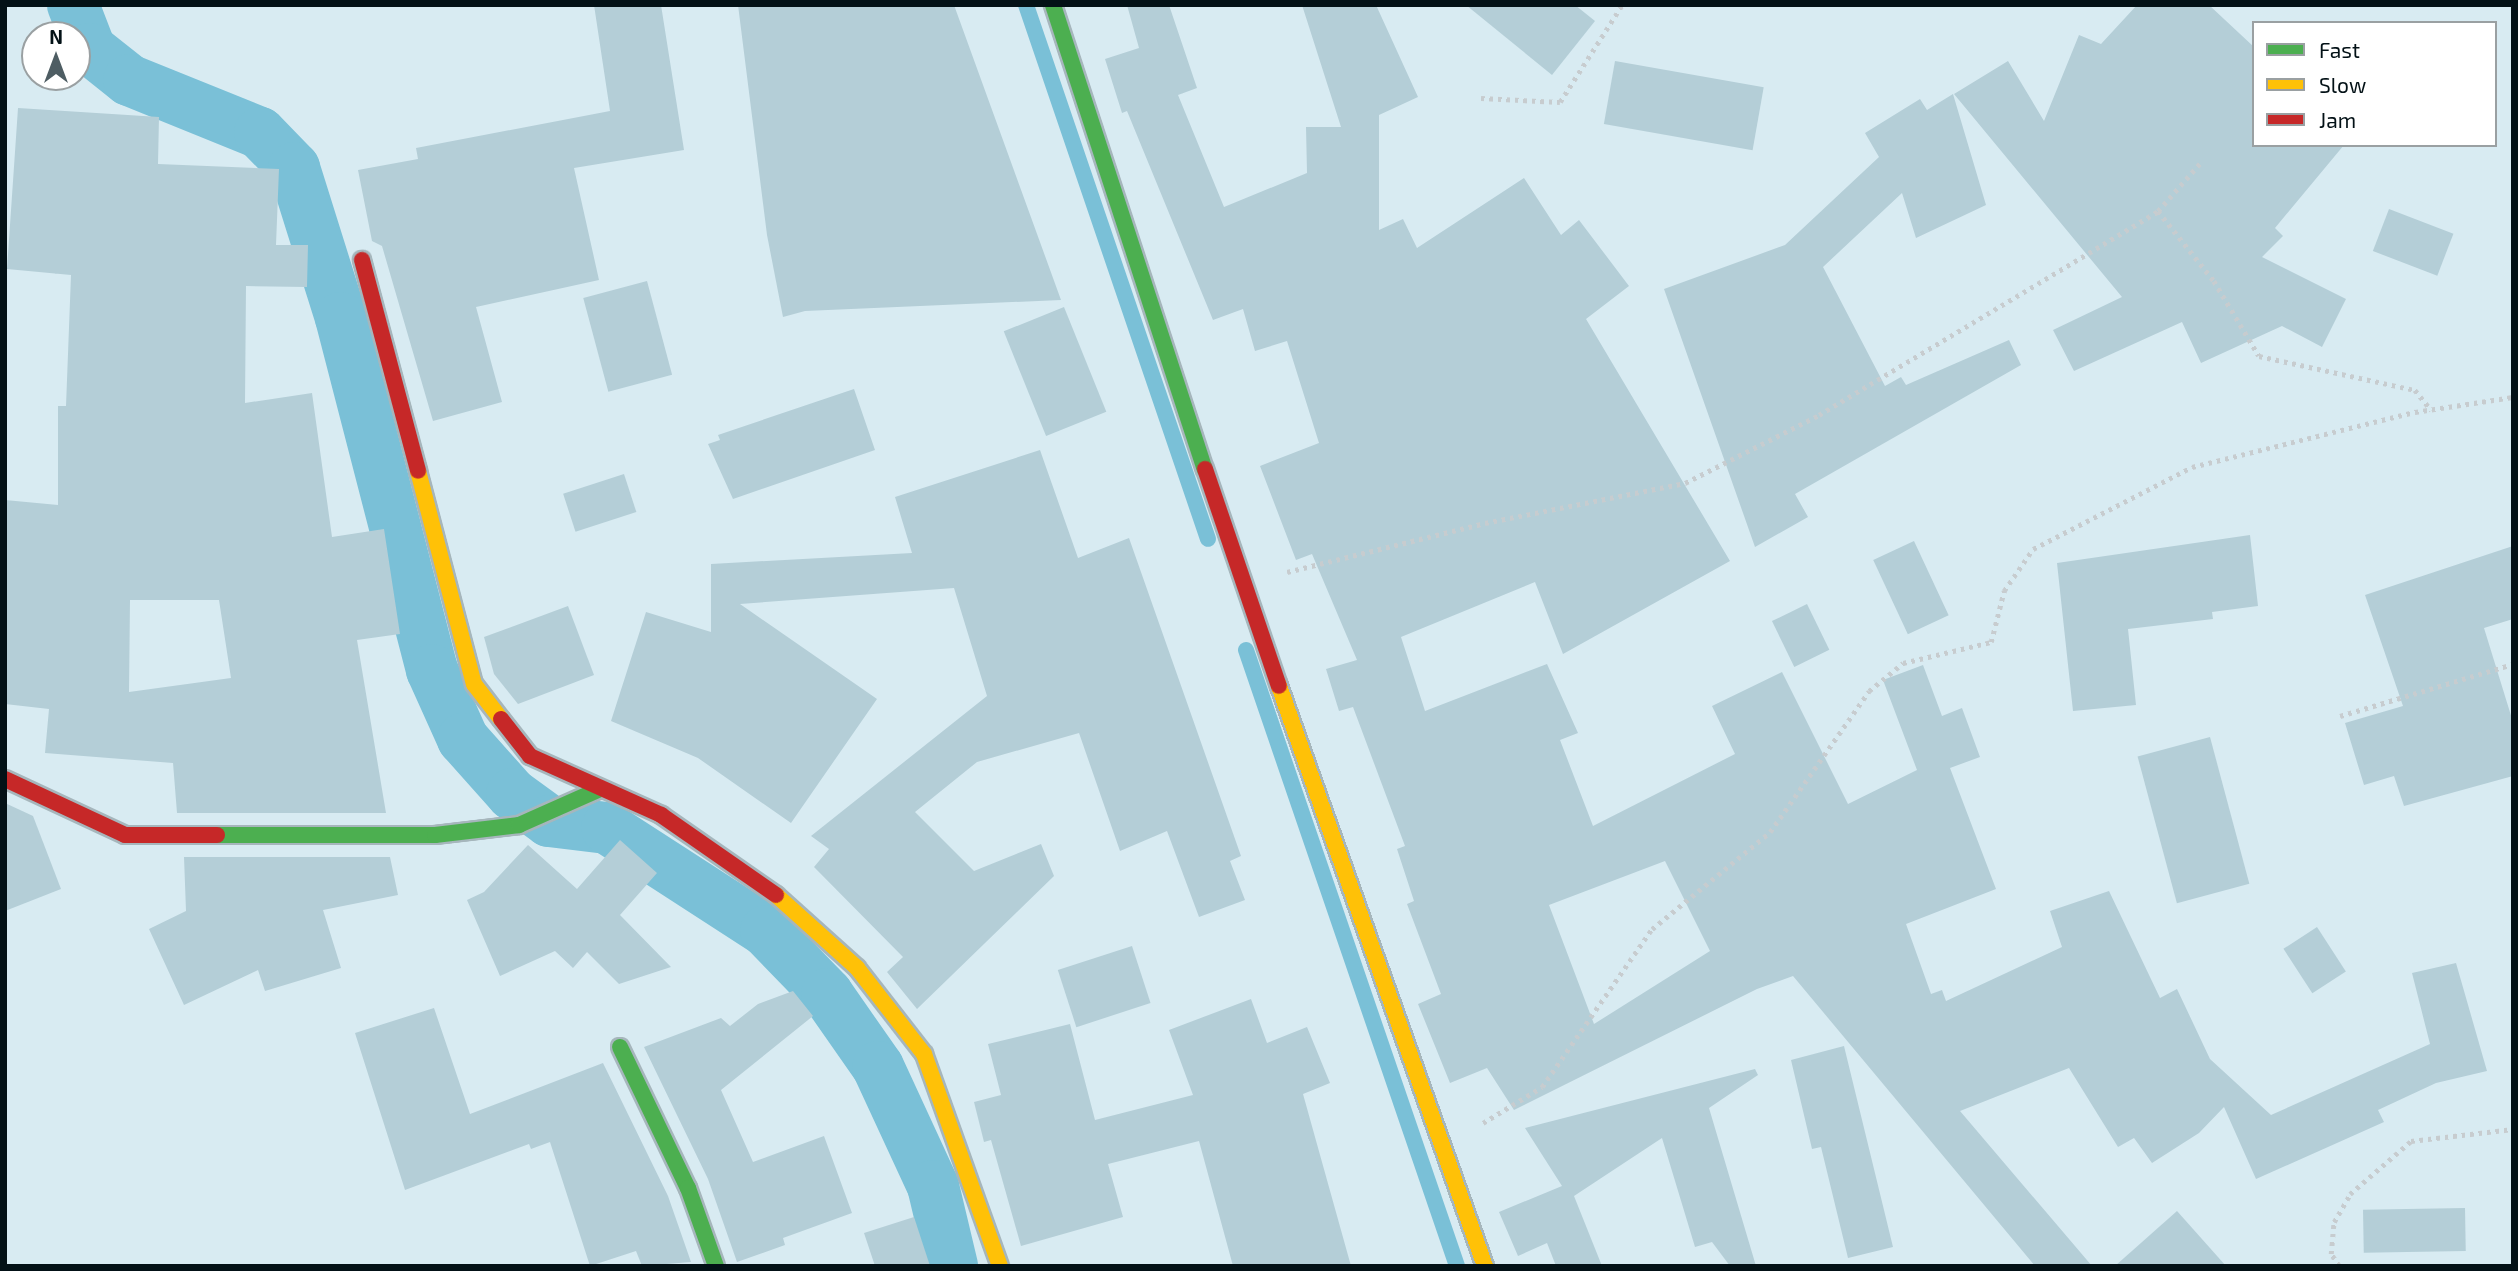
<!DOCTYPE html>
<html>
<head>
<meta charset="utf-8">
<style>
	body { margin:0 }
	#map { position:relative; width:2518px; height:1271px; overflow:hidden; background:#d8ebf2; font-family:"Exo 2",sans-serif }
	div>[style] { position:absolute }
	.stream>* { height:16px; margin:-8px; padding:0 8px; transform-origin:8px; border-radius:8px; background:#7ac0d7 }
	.canal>* { height:52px; margin:-26px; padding:0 26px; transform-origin:26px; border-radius:26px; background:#7ac0d7 }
	.building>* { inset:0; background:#b4ced7; transform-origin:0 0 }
	.path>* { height:4.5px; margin-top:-2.25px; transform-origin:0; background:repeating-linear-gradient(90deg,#c7cccf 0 3.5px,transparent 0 8.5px) }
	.roads { filter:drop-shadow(2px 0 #a6b6bc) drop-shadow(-2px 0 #a6b6bc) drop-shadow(0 2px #a6b6bc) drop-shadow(0 -2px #a6b6bc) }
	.fast>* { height:16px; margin:-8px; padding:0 8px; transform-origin:8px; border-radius:8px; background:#4caf50 }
	.slow>* { height:16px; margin:-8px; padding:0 8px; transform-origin:8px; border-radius:8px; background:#ffc107 }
	.jam>* { height:16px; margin:-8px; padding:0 8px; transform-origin:8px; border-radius:8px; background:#c62828 }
	span { translate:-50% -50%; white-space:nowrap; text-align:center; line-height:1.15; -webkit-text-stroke:6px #fff; paint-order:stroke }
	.frame { position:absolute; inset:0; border:7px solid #031116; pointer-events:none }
	.legend { position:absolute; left:2252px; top:21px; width:245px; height:126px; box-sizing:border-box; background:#fff; border:2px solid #9aa0a2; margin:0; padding:9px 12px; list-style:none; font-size:21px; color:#031116 }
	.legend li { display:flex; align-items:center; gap:14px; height:35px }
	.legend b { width:35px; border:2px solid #9aa0a2 }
	.north { position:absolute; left:21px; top:21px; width:70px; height:70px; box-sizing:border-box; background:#fff; border:2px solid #9aa0a2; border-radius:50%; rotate:0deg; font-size:19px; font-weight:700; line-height:28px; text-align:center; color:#031116 }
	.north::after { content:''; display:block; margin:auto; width:24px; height:32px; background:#4e5d63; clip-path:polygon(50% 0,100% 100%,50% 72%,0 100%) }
</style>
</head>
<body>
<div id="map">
	<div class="stream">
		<i style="left:1026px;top:5px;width:564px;rotate:71.18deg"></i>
		<i style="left:1246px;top:650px;width:651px;rotate:71.09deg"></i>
	</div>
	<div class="canal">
		<i style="left:73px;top:5px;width:47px;rotate:68.9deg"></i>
		<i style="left:90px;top:49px;width:50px;rotate:38.5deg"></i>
		<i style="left:129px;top:80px;width:141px;rotate:22deg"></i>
		<i style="left:260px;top:133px;width:49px;rotate:45.8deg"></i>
		<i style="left:294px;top:168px;width:157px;rotate:72.6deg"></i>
		<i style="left:341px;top:318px;width:364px;rotate:75.5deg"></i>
		<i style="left:432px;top:670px;width:76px;rotate:65.8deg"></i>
		<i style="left:463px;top:739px;width:74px;rotate:48.3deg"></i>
		<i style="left:512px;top:794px;width:46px;rotate:36.1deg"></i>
		<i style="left:549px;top:821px;width:58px;rotate:6.9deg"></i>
		<i style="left:607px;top:828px;width:189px;rotate:32.9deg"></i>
		<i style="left:766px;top:931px;width:88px;rotate:45.9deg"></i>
		<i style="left:827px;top:994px;width:89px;rotate:55.1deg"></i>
		<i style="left:878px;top:1067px;width:131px;rotate:65.2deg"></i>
		<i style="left:933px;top:1186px;width:82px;rotate:76.6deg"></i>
	</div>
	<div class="building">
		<i style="clip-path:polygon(594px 5px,661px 5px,684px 150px,574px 168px,599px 280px,476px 307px,502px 402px,433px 421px,382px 246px,372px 241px,358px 170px,418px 159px,416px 148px,610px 111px)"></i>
		<i style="clip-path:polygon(738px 5px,954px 5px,1061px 300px,805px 311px,783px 317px,767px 235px)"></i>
		<i style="clip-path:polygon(evenodd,1127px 5px,1169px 5px,1197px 88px,1178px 95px,1224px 207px,1307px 173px,1306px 127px,1341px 127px,1302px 5px,1376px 5px,1418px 97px,1379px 115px,1379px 230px,1403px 219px,1417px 248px,1524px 178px,1561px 235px,1579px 220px,1629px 286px,1586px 319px,1730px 561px,1563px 654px,1535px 582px,1401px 637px,1425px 711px,1547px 664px,1578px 733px,1560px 740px,1593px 826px,1735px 754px,1712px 706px,1782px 672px,1848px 804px,1917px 770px,1883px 680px,1923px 665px,1942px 716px,1962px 708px,1980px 757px,1950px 768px,1996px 889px,1906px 924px,1931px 994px,1942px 990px,1946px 1001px,2062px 947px,2050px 911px,2109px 891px,2160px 998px,2177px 989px,2210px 1059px,2271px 1115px,2430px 1044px,2412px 973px,2456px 963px,2487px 1071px,2436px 1083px,2378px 1110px,2384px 1122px,2256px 1179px,2224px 1107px,2199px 1133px,2152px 1163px,2134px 1138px,2118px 1147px,2069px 1068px,1960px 1111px,2092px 1266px,2035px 1266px,1793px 976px,1757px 989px,1514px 1110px,1487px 1068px,1450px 1083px,1418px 1004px,1441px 994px,1407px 904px,1414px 901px,1397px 849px,1405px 846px,1353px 707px,1339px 711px,1326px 669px,1357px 660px,1312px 554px,1296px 560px,1260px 466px,1319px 443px,1287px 341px,1255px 351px,1243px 309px,1213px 320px,1127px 111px,1122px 113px,1105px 59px,1139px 48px,1127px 5px,1665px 861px,1710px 951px,1594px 1024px,1549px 905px,1665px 861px)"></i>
		<i style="clip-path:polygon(1466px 5px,1575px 5px,1595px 21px,1552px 75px)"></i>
		<i style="clip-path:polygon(2137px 5px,2209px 5px,2254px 47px,2254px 145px,2344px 145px,2275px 228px,2283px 236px,2262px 257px,2346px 299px,2322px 347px,2282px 326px,2201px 363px,2182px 322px,2074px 371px,2053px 330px,2122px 297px,1954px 94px,2008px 61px,2044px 121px,2079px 35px,2101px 44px)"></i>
		<i style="left:1615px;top:61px;width:151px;height:64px;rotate:10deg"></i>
		<i style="clip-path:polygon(1953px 94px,1986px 205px,1916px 238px,1902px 193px,1823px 267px,1885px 386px,1901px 377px,1906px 385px,2009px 340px,2021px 365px,1795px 494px,1808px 517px,1755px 547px,1664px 289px,1785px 245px,1879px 157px,1865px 133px,1920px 99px,1927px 110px)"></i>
		<i style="clip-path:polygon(evenodd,18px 108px,159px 117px,158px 164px,279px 169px,276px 245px,308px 245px,307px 287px,246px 286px,245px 403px,312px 393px,332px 537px,384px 529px,400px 634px,357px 640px,386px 813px,177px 813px,173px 763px,45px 753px,49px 709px,5px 704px,5px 500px,58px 505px,58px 406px,66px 406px,71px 275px,7px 269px,18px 108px,130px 600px,219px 600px,231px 678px,129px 692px,130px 600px)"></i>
		<i style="left:2389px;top:209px;width:69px;height:45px;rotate:21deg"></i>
		<i style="left:647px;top:281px;width:97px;height:66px;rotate:75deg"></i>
		<i style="left:1064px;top:307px;width:113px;height:65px;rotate:68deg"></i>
		<i style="clip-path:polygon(854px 389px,875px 450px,733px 499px,708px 444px,720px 440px,718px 435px)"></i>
		<i style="clip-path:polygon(1040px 450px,1078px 558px,1129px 538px,1241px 856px,1230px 861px,1245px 900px,1199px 917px,1167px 831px,1120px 851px,1079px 733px,977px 762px,915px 812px,974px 871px,1041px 844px,1054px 876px,917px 1009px,887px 972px,903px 957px,814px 867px,829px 849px,811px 836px,987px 696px,954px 588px,740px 604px,877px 699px,791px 823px,698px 758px,611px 721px,646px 612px,711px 632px,711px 564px,912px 553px,895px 497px)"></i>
		<i style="left:624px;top:474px;width:40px;height:64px;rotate:72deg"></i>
		<i style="clip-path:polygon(2250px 535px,2258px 606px,2212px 612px,2213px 619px,2128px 629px,2136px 705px,2073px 711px,2057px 563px)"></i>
		<i style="left:1914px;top:541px;width:82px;height:45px;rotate:65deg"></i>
		<i style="clip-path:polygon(2513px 546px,2513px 619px,2484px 628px,2513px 722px,2513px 776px,2404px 806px,2394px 776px,2364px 785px,2345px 723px,2403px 706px,2365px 595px)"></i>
		<i style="left:1807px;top:604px;width:51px;height:39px;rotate:64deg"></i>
		<i style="clip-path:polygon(568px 606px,594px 675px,518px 704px,494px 674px,484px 637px)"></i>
		<i style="left:2210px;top:737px;width:152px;height:75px;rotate:75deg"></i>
		<i style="clip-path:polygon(5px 803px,33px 816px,61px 889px,5px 911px)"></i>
		<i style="clip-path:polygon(620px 840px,657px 873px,620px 915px,671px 967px,619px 984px,587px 952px,573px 968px,555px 951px,500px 976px,467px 900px,484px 892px,528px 845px,577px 889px)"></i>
		<i style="clip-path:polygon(184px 857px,390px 857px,398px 895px,323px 910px,341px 968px,265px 991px,258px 970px,184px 1005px,149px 929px,186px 911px)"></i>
		<i style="left:2317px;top:927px;width:53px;height:40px;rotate:57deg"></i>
		<i style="left:1132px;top:946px;width:60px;height:78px;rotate:72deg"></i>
		<i style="clip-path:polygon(793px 991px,813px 1016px,721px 1090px,753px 1162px,824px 1136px,852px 1213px,783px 1238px,785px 1245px,737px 1262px,708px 1179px,644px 1047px,721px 1018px,730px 1026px,758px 1004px)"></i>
		<i style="clip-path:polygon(1251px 999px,1267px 1043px,1307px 1027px,1330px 1083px,1303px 1094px,1351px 1266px,1233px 1266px,1199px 1141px,1108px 1164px,1123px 1217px,1021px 1246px,991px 1140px,984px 1142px,974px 1102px,1001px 1095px,988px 1044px,1070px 1024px,1095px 1120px,1193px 1095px,1169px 1030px)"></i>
		<i style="clip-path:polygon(434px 1008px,470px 1114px,603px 1063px,668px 1196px,691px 1262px,642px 1266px,636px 1251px,590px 1266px,550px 1142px,531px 1149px,529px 1144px,405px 1190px,355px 1033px)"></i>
		<i style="clip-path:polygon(1844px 1046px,1893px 1247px,1848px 1258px,1821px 1147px,1812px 1149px,1791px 1060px)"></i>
		<i style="clip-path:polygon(1755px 1069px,1758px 1075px,1709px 1108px,1756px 1266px,1730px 1266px,1712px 1242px,1695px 1247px,1662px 1138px,1574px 1196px,1602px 1266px,1556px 1266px,1547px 1243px,1518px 1256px,1499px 1212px,1562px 1186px,1525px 1128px)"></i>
		<i style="left:2465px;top:1208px;width:43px;height:102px;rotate:89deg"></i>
		<i style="clip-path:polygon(2177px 1211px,2226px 1266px,2115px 1266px)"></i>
		<i style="clip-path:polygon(914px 1217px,930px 1266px,875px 1266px,864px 1233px)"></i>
	</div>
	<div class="path">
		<i style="left:1481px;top:98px;width:79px;rotate:2.9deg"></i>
		<i style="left:1560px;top:102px;width:115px;rotate:-57.4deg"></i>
		<i style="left:2158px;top:211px;width:90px;rotate:51.3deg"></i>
		<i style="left:2214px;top:281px;width:87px;rotate:59deg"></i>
		<i style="left:2259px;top:356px;width:160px;rotate:12.3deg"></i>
		<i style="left:2415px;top:390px;width:26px;rotate:51deg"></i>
		<i style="left:1287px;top:572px;width:204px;rotate:-13.9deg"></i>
		<i style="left:1485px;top:523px;width:204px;rotate:-11.3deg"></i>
		<i style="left:1685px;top:483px;width:150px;rotate:-26.9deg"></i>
		<i style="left:1819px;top:415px;width:396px;rotate:-31deg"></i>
		<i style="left:2158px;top:211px;width:65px;rotate:-48.7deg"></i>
		<i style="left:2340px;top:716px;width:181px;rotate:-16.7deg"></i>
		<i style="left:1483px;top:1123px;width:69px;rotate:-31.4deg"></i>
		<i style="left:1542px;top:1087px;width:193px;rotate:-55.2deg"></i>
		<i style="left:1652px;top:929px;width:153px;rotate:-39.4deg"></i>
		<i style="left:1770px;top:832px;width:172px;rotate:-54.9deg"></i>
		<i style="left:1869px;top:691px;width:44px;rotate:-39.5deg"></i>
		<i style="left:1903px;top:663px;width:90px;rotate:-13.4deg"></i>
		<i style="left:1991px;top:642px;width:53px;rotate:-75.7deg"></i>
		<i style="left:2004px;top:591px;width:51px;rotate:-55.4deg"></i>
		<i style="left:2033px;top:549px;width:179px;rotate:-27.3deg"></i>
		<i style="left:2192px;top:467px;width:230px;rotate:-13.9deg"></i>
		<i style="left:2415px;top:412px;width:99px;rotate:-8.7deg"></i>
		<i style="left:2339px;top:1266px;width:14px;rotate:-124deg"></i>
		<i style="left:2331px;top:1254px;width:32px;rotate:-85deg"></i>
		<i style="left:2334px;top:1222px;width:32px;rotate:-60deg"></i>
		<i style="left:2350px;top:1194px;width:81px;rotate:-41deg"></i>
		<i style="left:2411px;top:1141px;width:103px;rotate:-6.7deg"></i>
	</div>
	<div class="roads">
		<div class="fast">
			<i style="left:1053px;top:5px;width:488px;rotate:71.9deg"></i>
			<i style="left:217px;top:835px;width:218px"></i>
			<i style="left:435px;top:835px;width:85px;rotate:-6.8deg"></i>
			<i style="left:519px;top:825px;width:86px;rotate:-23.9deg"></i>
			<i style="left:620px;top:1047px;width:157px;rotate:64.3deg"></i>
			<i style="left:688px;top:1188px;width:83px;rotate:70.3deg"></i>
		</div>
		<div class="slow">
			<i style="left:418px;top:471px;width:220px;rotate:75.3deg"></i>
			<i style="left:474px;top:684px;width:44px;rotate:52.4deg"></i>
			<i style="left:1279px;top:686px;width:615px;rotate:70.45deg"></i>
			<i style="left:776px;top:895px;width:109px;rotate:42deg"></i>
			<i style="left:857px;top:968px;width:109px;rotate:52.1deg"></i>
			<i style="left:924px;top:1054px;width:225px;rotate:70.3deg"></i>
		</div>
		<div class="jam">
			<i style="left:362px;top:260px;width:218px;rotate:75.1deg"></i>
			<i style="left:1205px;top:469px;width:229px;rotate:71.2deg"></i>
			<i style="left:501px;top:719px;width:47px;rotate:51.9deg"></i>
			<i style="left:530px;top:756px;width:144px;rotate:24.2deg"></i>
			<i style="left:661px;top:815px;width:140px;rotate:34.8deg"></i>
			<i style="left:5px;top:779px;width:132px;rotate:25deg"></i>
			<i style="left:125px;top:835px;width:92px"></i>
		</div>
	</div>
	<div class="frame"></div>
	<ul class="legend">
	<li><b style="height:9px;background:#4caf50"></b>Fast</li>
	<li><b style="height:9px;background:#ffc107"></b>Slow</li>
	<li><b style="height:9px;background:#c62828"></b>Jam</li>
	</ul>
	<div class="north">N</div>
</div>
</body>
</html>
